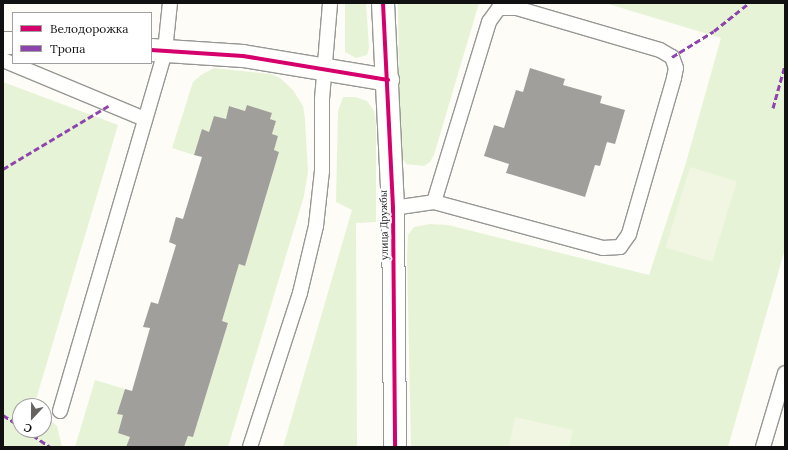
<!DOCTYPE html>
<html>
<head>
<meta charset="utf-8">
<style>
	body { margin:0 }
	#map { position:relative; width:788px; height:450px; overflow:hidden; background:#fdfcf7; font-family:Lora,serif }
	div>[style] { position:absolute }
	.green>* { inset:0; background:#e7f3d7 }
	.pitch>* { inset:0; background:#f0f6e1; transform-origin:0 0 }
	.building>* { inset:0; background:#a19f9c }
	.roads { filter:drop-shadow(1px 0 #979795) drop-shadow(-1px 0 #979795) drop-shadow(0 1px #979795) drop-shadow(0 -1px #979795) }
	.service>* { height:14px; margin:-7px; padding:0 7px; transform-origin:7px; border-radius:7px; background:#fffffe }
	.minor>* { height:22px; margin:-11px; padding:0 11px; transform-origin:11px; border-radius:11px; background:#fffffe }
	.quiet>* { height:3px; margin-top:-1.5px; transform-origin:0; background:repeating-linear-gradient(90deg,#8e44ad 0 6px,transparent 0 9px) }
	.cycleway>* { height:4px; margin:-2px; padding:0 2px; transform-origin:2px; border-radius:2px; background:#d6006c }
	span { translate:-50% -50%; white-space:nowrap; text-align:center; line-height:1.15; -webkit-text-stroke:4px #fff; paint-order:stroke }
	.street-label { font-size:10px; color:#111 }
	.frame { position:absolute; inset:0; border:4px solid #111; pointer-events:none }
	.legend { position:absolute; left:12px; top:12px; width:140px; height:52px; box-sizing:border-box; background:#fff; border:1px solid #a0a0a0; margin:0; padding:5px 7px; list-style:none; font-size:12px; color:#111 }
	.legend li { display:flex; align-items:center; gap:8px; height:20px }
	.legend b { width:20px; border:1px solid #a0a0a0 }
	.north { position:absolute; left:12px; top:398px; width:40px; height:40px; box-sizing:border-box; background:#fff; border:1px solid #a0a0a0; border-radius:50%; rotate:202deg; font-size:11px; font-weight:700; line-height:16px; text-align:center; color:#111 }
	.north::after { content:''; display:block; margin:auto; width:14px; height:18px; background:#646362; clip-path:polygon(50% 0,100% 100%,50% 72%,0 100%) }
</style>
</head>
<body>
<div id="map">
	<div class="green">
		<i style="clip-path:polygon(345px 3px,366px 3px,369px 48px,367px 55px,356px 58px,345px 52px)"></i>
		<i style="clip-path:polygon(398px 3px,479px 3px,434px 155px,430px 162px,424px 166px,406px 164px,400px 154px)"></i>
		<i style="clip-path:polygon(605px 3px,785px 3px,785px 249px,728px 447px,411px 447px,407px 256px,408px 235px,414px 227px,430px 224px,448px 225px,649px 275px,685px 166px,721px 38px)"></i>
		<i style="clip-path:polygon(214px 68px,271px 74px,280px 78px,293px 90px,303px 106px,305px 119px,308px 172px,304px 196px,228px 447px,184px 447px,188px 436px,193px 437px,228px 323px,222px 321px,239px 264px,245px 266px,279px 152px,274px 150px,278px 136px,272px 134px,276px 121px,270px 119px,272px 113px,245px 111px,230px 106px,226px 119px,209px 132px,202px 130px,194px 155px,172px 148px,193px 82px,201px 75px)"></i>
		<i style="clip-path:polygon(3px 82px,118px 125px,34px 406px,20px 406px,20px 430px,44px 430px,44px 417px,46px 417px,57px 426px,62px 447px,3px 447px)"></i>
		<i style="clip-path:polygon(343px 97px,355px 97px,367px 101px,374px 111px,376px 123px,376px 222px,356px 223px,357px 447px,283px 447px,352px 210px,336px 202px,338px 111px)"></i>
		<i style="clip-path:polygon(95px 380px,125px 389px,117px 414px,123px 415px,118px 433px,130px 437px,126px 447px,75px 447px)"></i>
	</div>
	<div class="pitch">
		<i style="left:690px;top:167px;width:49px;height:84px;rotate:17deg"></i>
		<i style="clip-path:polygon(515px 417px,573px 430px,569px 447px,509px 447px)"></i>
	</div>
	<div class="building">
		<i style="clip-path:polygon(530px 68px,565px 79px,563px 85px,602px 96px,600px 103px,625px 110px,615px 144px,607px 142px,600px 166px,595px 165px,585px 197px,506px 173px,509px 164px,484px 156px,494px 125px,504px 128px,516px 90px,523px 92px)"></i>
		<i style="clip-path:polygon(247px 105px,272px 113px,270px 119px,276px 121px,272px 134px,278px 136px,274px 150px,279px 152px,245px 266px,239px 264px,222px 321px,228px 323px,193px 437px,188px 436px,184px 447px,126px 447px,130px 437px,118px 433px,123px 415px,117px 414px,125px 389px,132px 391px,150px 328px,143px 327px,151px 302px,158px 304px,176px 245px,169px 242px,176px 217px,183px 219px,202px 157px,194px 155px,202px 129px,209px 132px,214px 116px,226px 119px,229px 106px,245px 111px)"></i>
	</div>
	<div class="roads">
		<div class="service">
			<i style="left:3px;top:60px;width:154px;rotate:22.6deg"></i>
			<i style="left:393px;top:208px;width:41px;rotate:-8.3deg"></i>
			<i style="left:434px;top:202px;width:175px;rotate:15.2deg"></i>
			<i style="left:603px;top:248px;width:17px;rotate:-3deg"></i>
			<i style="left:620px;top:247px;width:16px;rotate:-55deg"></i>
			<i style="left:629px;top:234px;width:162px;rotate:-73.9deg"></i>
			<i style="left:674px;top:78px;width:10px;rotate:-79deg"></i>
			<i style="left:676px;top:68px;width:12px;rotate:-110deg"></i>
			<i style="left:672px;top:57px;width:14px;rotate:-150deg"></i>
			<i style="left:660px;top:50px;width:150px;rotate:-163.7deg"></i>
			<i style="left:516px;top:8px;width:17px;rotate:180deg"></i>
			<i style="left:499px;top:8px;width:17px;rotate:126deg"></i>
			<i style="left:489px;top:22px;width:188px;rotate:107deg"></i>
			<i style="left:60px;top:411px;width:375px;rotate:-73.7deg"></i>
			<i style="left:165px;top:51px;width:48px;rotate:-84.1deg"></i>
			<i style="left:250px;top:447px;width:162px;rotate:-72deg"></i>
			<i style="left:300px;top:293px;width:69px;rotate:-76.6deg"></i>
			<i style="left:316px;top:226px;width:55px;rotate:-83.8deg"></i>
			<i style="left:322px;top:171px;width:72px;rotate:-90deg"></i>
			<i style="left:322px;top:99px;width:96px;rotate:-85.2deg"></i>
			<i style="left:763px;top:447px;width:77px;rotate:-73.4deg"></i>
		</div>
		<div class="minor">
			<i style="left:383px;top:3px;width:205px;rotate:87.2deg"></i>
			<i style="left:393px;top:208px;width:239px;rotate:89.5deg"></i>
			<i style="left:3px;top:43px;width:10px"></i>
			<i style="left:151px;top:50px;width:92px;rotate:3.7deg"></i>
			<i style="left:243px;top:56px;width:147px;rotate:9.4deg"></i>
		</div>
	</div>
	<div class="quiet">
		<i style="left:672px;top:57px;width:49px;rotate:-31.8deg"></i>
		<i style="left:714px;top:31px;width:45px;rotate:-38.7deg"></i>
		<i style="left:773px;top:108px;width:45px;rotate:-74.4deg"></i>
		<i style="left:3px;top:169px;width:125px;rotate:-30.9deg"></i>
		<i style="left:3px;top:415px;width:20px;rotate:33deg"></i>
		<i style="left:25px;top:430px;width:30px;rotate:34deg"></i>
	</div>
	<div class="cycleway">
		<i style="left:383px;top:3px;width:205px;rotate:87.2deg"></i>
		<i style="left:393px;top:208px;width:239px;rotate:89.5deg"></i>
		<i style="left:151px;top:50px;width:92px;rotate:3.7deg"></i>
		<i style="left:243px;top:56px;width:147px;rotate:9.4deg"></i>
	</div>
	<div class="street-label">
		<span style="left:384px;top:225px;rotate:-91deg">улица Дружбы</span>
	</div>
	<div class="frame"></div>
	<ul class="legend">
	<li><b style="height:5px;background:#d6006c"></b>Велодорожка</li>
	<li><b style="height:5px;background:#8e44ad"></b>Тропа</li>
	</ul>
	<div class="north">С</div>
</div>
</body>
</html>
